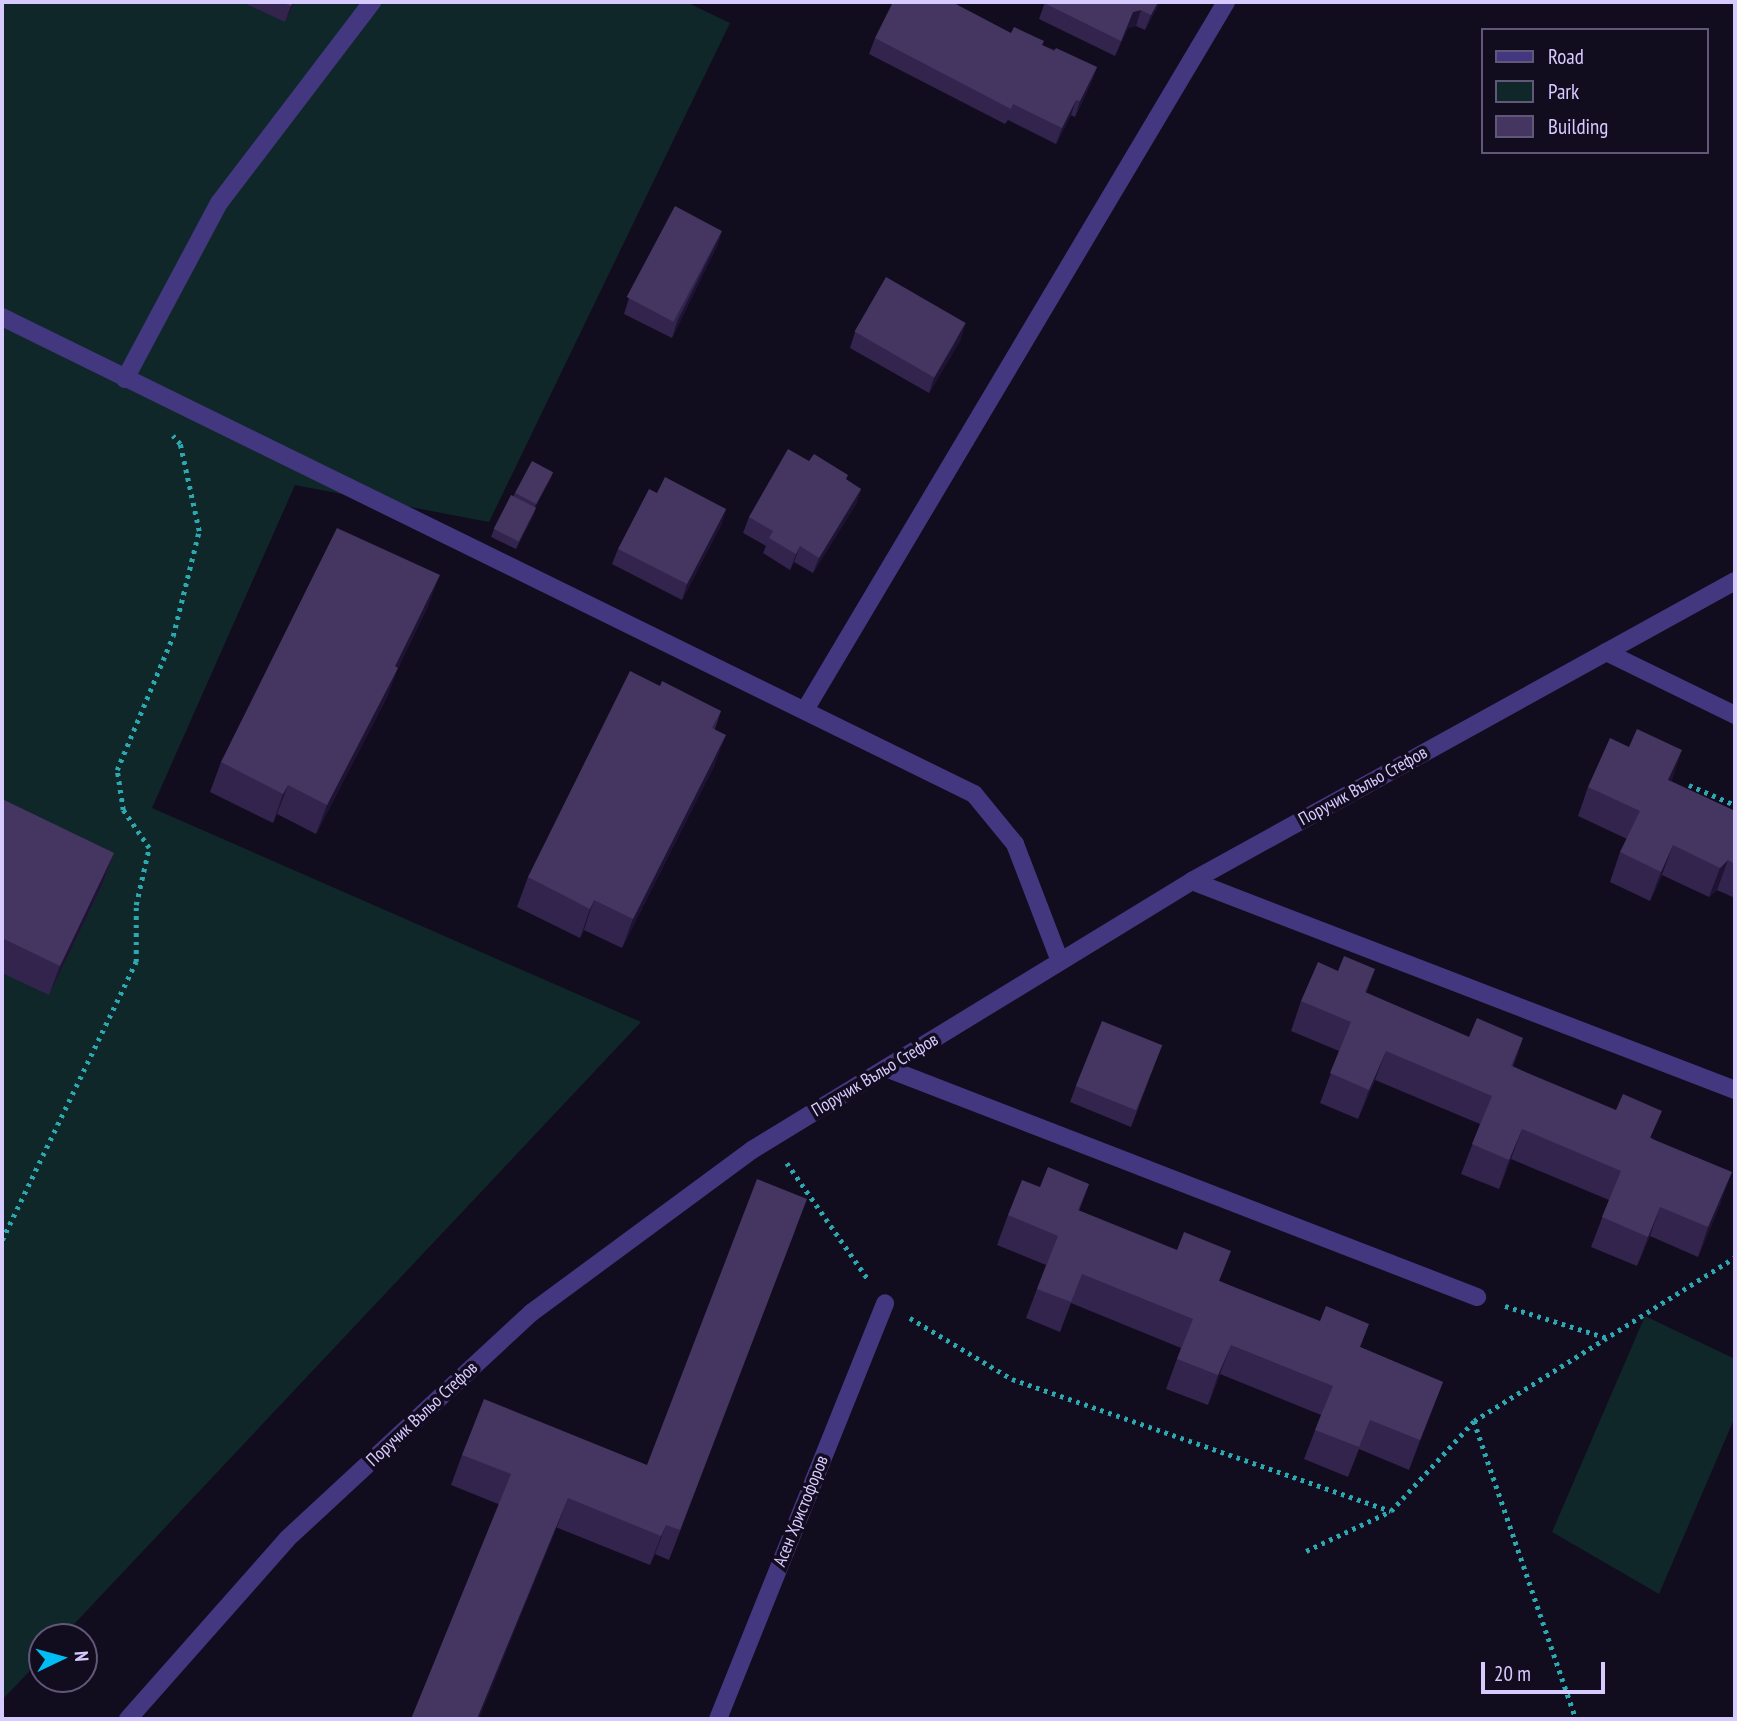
<!DOCTYPE html>
<html>
<head>
<meta charset="utf-8">
<style>
	body { margin:0 }
	#map { position:relative; width:1737px; height:1721px; overflow:hidden; background:#120c1f; font-family:"PT Sans Narrow",sans-serif }
	div>[style] { position:absolute }
	.green>* { inset:0; background:#0f2729 }
	.path>* { height:4.5px; margin-top:-2.25px; transform-origin:0; background:repeating-linear-gradient(90deg,#2ca8b1 0 3.5px,transparent 0 8.5px) }
	.minor>* { height:18px; margin:-9px; padding:0 9px; transform-origin:9px; border-radius:9px; background:#43377f }
	.wall>* { inset:0; background:#32244d }
	.shaded-wall>* { inset:0; background:#1e1333 }
	.building>* { inset:0; background:#443660; transform-origin:0 0 }
	span { translate:-50% -50%; white-space:nowrap; text-align:center; line-height:1.15; -webkit-text-stroke:7px #120c1f; paint-order:stroke }
	.street-label { font-size:18px; color:#d7caff }
	.frame { position:absolute; inset:0; border:4px solid #d7caff; pointer-events:none }
	.legend { position:absolute; left:1481px; top:28px; width:228px; height:126px; box-sizing:border-box; background:#120c1f; border:2px solid #615879; margin:0; padding:9px 12px; list-style:none; font-size:21px; color:#d7caff }
	.legend li { display:flex; align-items:center; gap:14px; height:35px }
	.legend b { width:35px; border:2px solid #615879 }
	.north { position:absolute; left:28px; top:1623px; width:70px; height:70px; box-sizing:border-box; background:#120c1f; border:2px solid #615879; border-radius:50%; rotate:85deg; font-size:19px; font-weight:700; line-height:28px; text-align:center; color:#d7caff }
	.north::after { content:''; display:block; margin:auto; width:24px; height:32px; background:#00bdf5; clip-path:polygon(50% 0,100% 100%,50% 72%,0 100%) }
	.scale { position:absolute; left:1481px; top:1662px; width:124px; height:32px; box-sizing:border-box; border:4px solid #d7caff; border-top:0; padding-left:9px; font-size:21px; line-height:24px; white-space:nowrap; color:#d7caff; -webkit-text-stroke:5px #120c1f; paint-order:stroke }
</style>
</head>
<body>
<div id="map">
	<div class="green">
		<i style="clip-path:polygon(2px 2px,686px 2px,730px 23px,489px 522px,295px 485px,152px 808px,641px 1022px,62px 1637px,42px 1637px,42px 1658px,2px 1700px)"></i>
		<i style="clip-path:polygon(1645px 1316px,1735px 1359px,1735px 1417px,1659px 1594px,1552px 1532px)"></i>
	</div>
	<div class="path">
		<i style="left:1689px;top:785px;width:50px;rotate:23.5deg"></i>
		<i style="left:787px;top:1163px;width:141px;rotate:55.1deg"></i>
		<i style="left:2px;top:1240px;width:309px;rotate:-64.3deg"></i>
		<i style="left:136px;top:962px;width:57px;rotate:-90deg"></i>
		<i style="left:136px;top:905px;width:58px;rotate:-77.2deg"></i>
		<i style="left:149px;top:848px;width:46px;rotate:-124.4deg"></i>
		<i style="left:123px;top:810px;width:40px;rotate:-98.5deg"></i>
		<i style="left:117px;top:770px;width:145px;rotate:-67.3deg"></i>
		<i style="left:173px;top:636px;width:108px;rotate:-76.1deg"></i>
		<i style="left:199px;top:531px;width:89px;rotate:-102.3deg"></i>
		<i style="left:180px;top:444px;width:11px;rotate:-131deg"></i>
		<i style="left:1505px;top:1306px;width:107px;rotate:17.4deg"></i>
		<i style="left:910px;top:1318px;width:119px;rotate:30.9deg"></i>
		<i style="left:1012px;top:1379px;width:401px;rotate:19.2deg"></i>
		<i style="left:1474px;top:1421px;width:308px;rotate:-32.1deg"></i>
		<i style="left:1306px;top:1551px;width:94px;rotate:-25.2deg"></i>
		<i style="left:1391px;top:1511px;width:122px;rotate:-47.3deg"></i>
		<i style="left:1474px;top:1421px;width:315px;rotate:71.1deg"></i>
	</div>
	<div class="minor">
		<i style="left:2px;top:317px;width:1083px;rotate:26.14deg"></i>
		<i style="left:974px;top:794px;width:65px;rotate:50.6deg"></i>
		<i style="left:1015px;top:844px;width:125px;rotate:69deg"></i>
		<i style="left:125px;top:379px;width:200px;rotate:-61.9deg"></i>
		<i style="left:219px;top:203px;width:253px;rotate:-52.7deg"></i>
		<i style="left:1606px;top:652px;width:144px;rotate:26deg"></i>
		<i style="left:805px;top:710px;width:824px;rotate:-59.26deg"></i>
		<i style="left:1192px;top:881px;width:582px;rotate:21.05deg"></i>
		<i style="left:886px;top:1068px;width:634px;rotate:21.18deg"></i>
		<i style="left:128px;top:1719px;width:240px;rotate:-48.5deg"></i>
		<i style="left:287px;top:1539px;width:333px;rotate:-42.8deg"></i>
		<i style="left:531px;top:1313px;width:275px;rotate:-36.4deg"></i>
		<i style="left:752px;top:1150px;width:516px;rotate:-31.44deg"></i>
		<i style="left:1192px;top:881px;width:620px;rotate:-28.92deg"></i>
		<i style="left:718px;top:1719px;width:448px;rotate:-68.1deg"></i>
	</div>
	<div class="wall">
		<i style="clip-path:polygon(242px 2px,295px 2px,285px 22px)"></i>
		<i style="clip-path:polygon(1045px 2px,1160px 2px,1145px 30px,1136px 26px,1128px 28px,1115px 56px,1039px 19px)"></i>
		<i style="clip-path:polygon(875px 38px,1042px 45px,1097px 67px,1091px 83px,1075px 117px,1071px 115px,1056px 144px,1008px 120px,1005px 124px,869px 54px)"></i>
		<i style="clip-path:polygon(722px 231px,717px 246px,672px 338px,624px 314px,629px 298px)"></i>
		<i style="clip-path:polygon(855px 332px,961px 339px,929px 393px,850px 348px)"></i>
		<i style="clip-path:polygon(809px 461px,861px 489px,856px 504px,813px 573px,794px 562px,790px 570px,763px 553px,766px 546px,743px 533px,749px 517px)"></i>
		<i style="clip-path:polygon(553px 472px,550px 480px,535px 507px,536px 508px,533px 516px,516px 549px,491px 537px,494px 529px,515px 493px)"></i>
		<i style="clip-path:polygon(657px 493px,726px 509px,721px 525px,682px 600px,612px 564px,618px 549px)"></i>
		<i style="clip-path:polygon(429px 604px,397px 670px,387px 697px,316px 834px,277px 814px,273px 823px,210px 792px,221px 762px)"></i>
		<i style="clip-path:polygon(660px 686px,721px 711px,715px 729px,715px 764px,622px 948px,584px 930px,580px 938px,517px 907px,528px 877px)"></i>
		<i style="clip-path:polygon(1671px 781px,1735px 811px,1735px 898px,1717px 890px,1709px 897px,1662px 875px,1650px 901px,1610px 882px,1620px 852px,1627px 839px,1578px 816px,1588px 787px)"></i>
		<i style="clip-path:polygon(2px 799px,114px 853px,103px 883px,49px 995px,2px 973px)"></i>
		<i style="clip-path:polygon(1375px 969px,1366px 993px,1469px 1037px,1523px 1038px,1513px 1066px,1652px 1138px,1721px 1202px,1698px 1257px,1650px 1236px,1637px 1266px,1591px 1247px,1609px 1200px,1511px 1159px,1499px 1189px,1461px 1174px,1480px 1124px,1375px 1080px,1358px 1119px,1320px 1103px,1339px 1051px,1291px 1031px,1301px 1001px,1338px 971px)"></i>
		<i style="clip-path:polygon(1162px 1045px,1131px 1127px,1070px 1102px,1076px 1086px)"></i>
		<i style="clip-path:polygon(1089px 1184px,1079px 1211px,1220px 1281px,1360px 1347px,1443px 1382px,1409px 1470px,1359px 1449px,1348px 1477px,1304px 1459px,1321px 1415px,1220px 1374px,1208px 1405px,1166px 1389px,1181px 1348px,1071px 1303px,1060px 1332px,1026px 1318px,1046px 1265px,997px 1245px,1008px 1215px)"></i>
		<i style="clip-path:polygon(796px 1228px,669px 1560px,655px 1554px,650px 1565px,451px 1485px,462px 1455px,647px 1465px)"></i>
	</div>
	<div class="shaded-wall">
		<i style="clip-path:polygon(293px 2px,295px 2px,285px 22px,291px 6px)"></i>
		<i style="clip-path:polygon(1158px 2px,1160px 2px,1145px 30px,1151px 15px)"></i>
		<i style="clip-path:polygon(1141px 10px,1136px 26px,1128px 28px,1115px 56px,1133px 12px)"></i>
		<i style="clip-path:polygon(1097px 67px,1091px 83px,1075px 117px,1080px 101px)"></i>
		<i style="clip-path:polygon(1076px 100px,1071px 115px,1056px 144px,1062px 128px)"></i>
		<i style="clip-path:polygon(722px 231px,717px 246px,672px 338px,677px 322px)"></i>
		<i style="clip-path:polygon(966px 323px,961px 339px,929px 393px,934px 378px)"></i>
		<i style="clip-path:polygon(553px 472px,550px 480px,533px 512px,536px 504px)"></i>
		<i style="clip-path:polygon(861px 489px,856px 504px,813px 573px,819px 558px)"></i>
		<i style="clip-path:polygon(536px 508px,533px 516px,516px 549px,519px 542px)"></i>
		<i style="clip-path:polygon(726px 509px,721px 525px,682px 600px,687px 584px)"></i>
		<i style="clip-path:polygon(800px 546px,794px 562px,790px 570px,796px 554px)"></i>
		<i style="clip-path:polygon(440px 575px,429px 604px,397px 670px,387px 697px,316px 834px,327px 805px)"></i>
		<i style="clip-path:polygon(726px 735px,715px 764px,622px 948px,633px 919px)"></i>
		<i style="clip-path:polygon(1682px 750px,1672px 780px,1658px 809px,1668px 780px)"></i>
		<i style="clip-path:polygon(288px 785px,277px 814px,273px 823px,283px 794px)"></i>
		<i style="clip-path:polygon(1673px 845px,1662px 875px,1650px 901px,1661px 872px)"></i>
		<i style="clip-path:polygon(114px 853px,103px 883px,49px 995px,60px 966px)"></i>
		<i style="clip-path:polygon(1728px 860px,1717px 890px,1709px 897px,1720px 868px)"></i>
		<i style="clip-path:polygon(594px 900px,584px 930px,580px 938px,590px 909px)"></i>
		<i style="clip-path:polygon(1386px 1051px,1375px 1080px,1358px 1119px,1369px 1090px)"></i>
		<i style="clip-path:polygon(1522px 1129px,1511px 1159px,1499px 1189px,1509px 1160px)"></i>
		<i style="clip-path:polygon(1732px 1172px,1721px 1202px,1698px 1257px,1708px 1227px)"></i>
		<i style="clip-path:polygon(1660px 1207px,1650px 1236px,1637px 1266px,1648px 1237px)"></i>
		<i style="clip-path:polygon(1231px 1345px,1220px 1374px,1208px 1405px,1218px 1375px)"></i>
		<i style="clip-path:polygon(1443px 1382px,1432px 1411px,1409px 1470px,1420px 1440px)"></i>
		<i style="clip-path:polygon(568px 1498px,557px 1527px,479px 1719px,477px 1719px)"></i>
		<i style="clip-path:polygon(666px 1525px,655px 1554px,650px 1565px,661px 1536px)"></i>
	</div>
	<div class="building">
		<i style="clip-path:polygon(281px 2px,293px 2px,291px 6px)"></i>
		<i style="clip-path:polygon(893px 2px,952px 2px,1011px 33px,1014px 27px,1044px 41px,1042px 45px,1054px 51px,1056px 48px,1097px 67px,1080px 101px,1076px 100px,1062px 128px,1013px 104px,1011px 109px,875px 38px)"></i>
		<i style="clip-path:polygon(1045px 2px,1158px 2px,1151px 15px,1141px 10px,1133px 12px,1121px 41px,1044px 3px)"></i>
		<i style="left:675px;top:206px;width:53px;height:103px;rotate:28deg"></i>
		<i style="left:886px;top:277px;width:92px;height:63px;rotate:30deg"></i>
		<i style="clip-path:polygon(788px 449px,809px 461px,814px 454px,848px 475px,846px 479px,861px 489px,819px 558px,800px 546px,796px 554px,769px 538px,773px 531px,749px 517px)"></i>
		<i style="left:532px;top:461px;width:24px;height:36px;rotate:28deg"></i>
		<i style="clip-path:polygon(665px 477px,726px 509px,687px 584px,618px 549px,649px 489px,657px 493px)"></i>
		<i style="left:511px;top:495px;width:28px;height:38px;rotate:27deg"></i>
		<i style="clip-path:polygon(337px 528px,440px 575px,395px 666px,398px 668px,327px 805px,288px 785px,283px 794px,221px 762px)"></i>
		<i style="clip-path:polygon(630px 671px,660px 686px,662px 681px,721px 711px,712px 728px,726px 735px,633px 919px,594px 900px,590px 909px,528px 877px)"></i>
		<i style="clip-path:polygon(1637px 729px,1682px 750px,1668px 780px,1735px 811px,1735px 864px,1728px 860px,1720px 868px,1673px 845px,1661px 872px,1620px 852px,1640px 811px,1588px 787px,1610px 738px,1629px 747px)"></i>
		<i style="clip-path:polygon(2px 799px,114px 853px,60px 966px,2px 938px)"></i>
		<i style="clip-path:polygon(1344px 956px,1375px 969px,1365px 992px,1469px 1037px,1477px 1018px,1523px 1038px,1511px 1066px,1616px 1110px,1623px 1094px,1662px 1111px,1650px 1138px,1732px 1172px,1708px 1227px,1660px 1207px,1648px 1237px,1602px 1217px,1621px 1171px,1522px 1129px,1509px 1160px,1472px 1144px,1492px 1096px,1386px 1051px,1369px 1090px,1330px 1073px,1351px 1022px,1301px 1001px,1318px 962px,1338px 971px)"></i>
		<i style="left:1102px;top:1021px;width:65px;height:70px;rotate:22deg"></i>
		<i style="clip-path:polygon(1048px 1167px,1089px 1184px,1078px 1210px,1177px 1250px,1184px 1232px,1231px 1251px,1219px 1281px,1320px 1321px,1326px 1306px,1369px 1324px,1360px 1347px,1443px 1382px,1420px 1440px,1370px 1420px,1359px 1447px,1315px 1430px,1333px 1386px,1231px 1345px,1218px 1375px,1177px 1359px,1193px 1319px,1082px 1274px,1071px 1302px,1037px 1289px,1058px 1236px,1008px 1215px,1022px 1180px,1040px 1187px)"></i>
		<i style="clip-path:polygon(757px 1179px,807px 1199px,680px 1530px,666px 1525px,661px 1536px,568px 1498px,477px 1719px,411px 1719px,511px 1474px,462px 1455px,484px 1399px,647px 1465px)"></i>
	</div>
	<div class="street-label">
		<span style="left:1363px;top:786px;rotate:-29deg">Поручик Въльо Стефов</span>
		<span style="left:875px;top:1075px;rotate:-31deg">Поручик Въльо Стефов</span>
		<span style="left:422px;top:1414px;rotate:-43deg">Поручик Въльо Стефов</span>
		<span style="left:801px;top:1511px;rotate:-68deg">Асен Христофоров</span>
	</div>
	<div class="frame"></div>
	<ul class="legend">
	<li><b style="height:9px;background:#43377f"></b>Road</li>
	<li><b style="height:19px;background:#0f2729"></b>Park</li>
	<li><b style="height:19px;background:#443660"></b>Building</li>
	</ul>
	<div class="north">N</div>
	<div class="scale">20 m</div>
</div>
</body>
</html>
